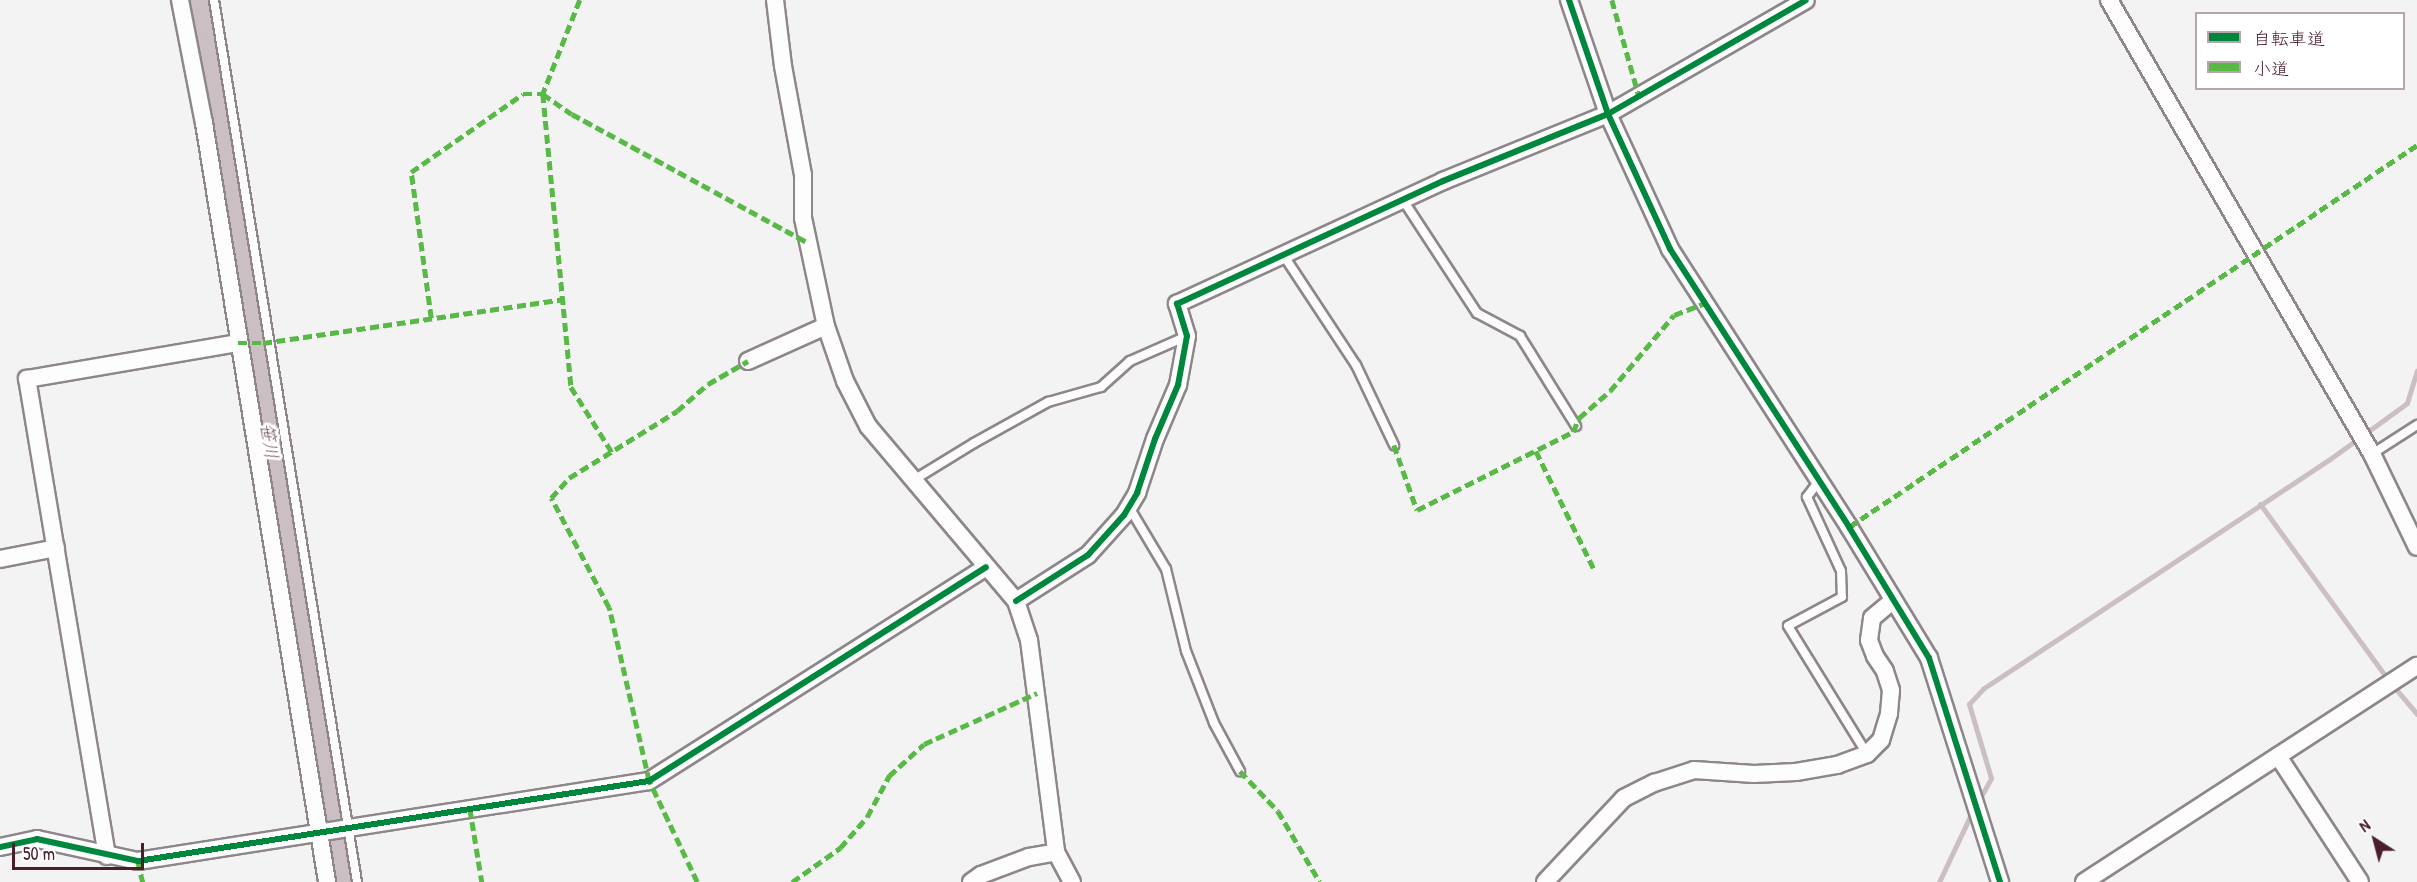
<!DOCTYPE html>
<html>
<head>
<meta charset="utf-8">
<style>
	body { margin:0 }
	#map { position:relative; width:2417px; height:882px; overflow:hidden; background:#f3f3f3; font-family:"Patrick Hand","Klee One",sans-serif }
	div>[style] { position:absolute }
	.stream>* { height:5px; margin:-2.5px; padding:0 2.5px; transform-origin:2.5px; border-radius:2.5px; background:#cbbfc3 }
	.river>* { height:32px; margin:-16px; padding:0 16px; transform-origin:16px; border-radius:16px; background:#cbbfc3 }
	.roads { filter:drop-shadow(2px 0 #8e8688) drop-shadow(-2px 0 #8e8688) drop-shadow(0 2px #8e8688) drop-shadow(0 -2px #8e8688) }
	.lane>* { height:8px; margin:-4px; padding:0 4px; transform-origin:4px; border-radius:4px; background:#fdfdfd }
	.street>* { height:16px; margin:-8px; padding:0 8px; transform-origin:8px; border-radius:8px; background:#fdfdfd }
	.quiet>* { height:4.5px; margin-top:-2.25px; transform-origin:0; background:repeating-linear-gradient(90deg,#58b947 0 9px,transparent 0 13.5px) }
	.cycleway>* { height:6px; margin:-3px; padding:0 3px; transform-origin:3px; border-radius:3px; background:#00873e }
	span { translate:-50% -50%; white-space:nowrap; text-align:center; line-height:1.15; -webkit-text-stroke:6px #fff; paint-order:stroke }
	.water-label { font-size:18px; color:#714f59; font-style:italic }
	.legend { position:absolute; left:2195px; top:12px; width:210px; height:78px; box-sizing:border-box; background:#fff; border:2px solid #b7a5aa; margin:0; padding:8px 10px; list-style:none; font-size:18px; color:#4a1f2b }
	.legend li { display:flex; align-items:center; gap:12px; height:30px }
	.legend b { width:30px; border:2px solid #b7a5aa }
	.north { position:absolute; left:2345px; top:810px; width:60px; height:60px; -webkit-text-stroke:4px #fff; paint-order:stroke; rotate:324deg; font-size:16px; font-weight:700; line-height:24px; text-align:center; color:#4a1f2b }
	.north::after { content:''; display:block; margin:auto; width:21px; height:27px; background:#4a1f2b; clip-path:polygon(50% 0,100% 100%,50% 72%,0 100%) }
	.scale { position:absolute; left:12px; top:843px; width:132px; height:27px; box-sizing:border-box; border:3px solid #4a1f2b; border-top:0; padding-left:8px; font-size:18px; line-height:21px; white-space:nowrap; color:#4a1f2b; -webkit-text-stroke:4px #fff; paint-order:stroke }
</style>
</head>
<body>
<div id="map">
	<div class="stream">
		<i style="left:2260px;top:504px;width:219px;rotate:53.9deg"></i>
		<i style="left:2389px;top:681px;width:43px;rotate:49.7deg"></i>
		<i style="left:1979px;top:800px;width:25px;rotate:-61deg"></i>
		<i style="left:1991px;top:778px;width:77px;rotate:-106.6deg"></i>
		<i style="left:1969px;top:704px;width:22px;rotate:-47deg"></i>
		<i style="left:1984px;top:688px;width:415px;rotate:-33.5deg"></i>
		<i style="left:2330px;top:459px;width:95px;rotate:-36deg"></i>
		<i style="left:2407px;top:403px;width:34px;rotate:-73deg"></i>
		<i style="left:1939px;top:882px;width:80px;rotate:-64.7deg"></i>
	</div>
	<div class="river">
		<i style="left:194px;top:0;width:56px;rotate:77.7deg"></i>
		<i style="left:206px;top:55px;width:366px;rotate:81.1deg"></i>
		<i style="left:263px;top:417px;width:472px;rotate:80.4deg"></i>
	</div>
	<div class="roads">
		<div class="lane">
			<i style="left:214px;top:0;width:894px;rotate:80.79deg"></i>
			<i style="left:1403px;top:200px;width:135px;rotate:56.8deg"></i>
			<i style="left:1477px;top:313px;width:49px;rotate:28.1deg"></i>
			<i style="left:1520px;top:336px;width:106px;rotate:58.1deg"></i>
			<i style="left:1284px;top:256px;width:131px;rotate:56.6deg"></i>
			<i style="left:1356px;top:365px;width:89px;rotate:64.6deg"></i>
			<i style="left:2372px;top:454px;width:54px;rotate:-32.8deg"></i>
			<i style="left:912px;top:481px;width:73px;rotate:-31.5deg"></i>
			<i style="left:974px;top:443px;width:85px;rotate:-29deg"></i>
			<i style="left:1048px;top:402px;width:55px;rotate:-15.8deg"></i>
			<i style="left:1101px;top:387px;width:39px;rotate:-42deg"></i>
			<i style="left:1130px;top:361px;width:62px;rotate:-23.7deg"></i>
			<i style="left:1819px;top:481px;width:20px;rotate:127deg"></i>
			<i style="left:1807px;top:497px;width:81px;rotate:65.3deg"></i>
			<i style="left:1841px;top:571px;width:26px;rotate:88deg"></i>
			<i style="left:1842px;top:597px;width:61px;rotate:151.8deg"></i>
			<i style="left:1788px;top:626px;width:150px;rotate:58.3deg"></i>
			<i style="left:1129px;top:507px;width:72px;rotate:59.2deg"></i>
			<i style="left:1166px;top:569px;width:84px;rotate:76.3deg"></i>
			<i style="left:1186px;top:651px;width:77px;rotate:68.7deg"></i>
			<i style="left:1214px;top:723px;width:55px;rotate:61.6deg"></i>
		</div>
		<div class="street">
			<i style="left:180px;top:0;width:125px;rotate:79deg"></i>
			<i style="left:204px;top:123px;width:769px;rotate:80.79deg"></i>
			<i style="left:775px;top:0;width:66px;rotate:83.1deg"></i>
			<i style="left:783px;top:66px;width:111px;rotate:79.6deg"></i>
			<i style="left:803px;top:175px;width:43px;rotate:90deg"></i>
			<i style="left:803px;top:218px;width:110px;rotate:78deg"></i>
			<i style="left:826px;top:326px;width:58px;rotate:70.9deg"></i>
			<i style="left:845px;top:381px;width:51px;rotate:62.9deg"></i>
			<i style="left:868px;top:426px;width:229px;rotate:49.8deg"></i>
			<i style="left:1016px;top:601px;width:41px;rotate:71.6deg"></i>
			<i style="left:1029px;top:640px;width:214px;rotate:82.7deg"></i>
			<i style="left:1056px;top:852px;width:34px;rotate:62deg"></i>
			<i style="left:1569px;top:0;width:120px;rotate:71.1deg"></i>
			<i style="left:1608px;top:114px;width:149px;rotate:65.3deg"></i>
			<i style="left:1670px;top:249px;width:331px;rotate:57.2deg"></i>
			<i style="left:1849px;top:527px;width:153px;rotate:58.6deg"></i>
			<i style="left:1929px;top:658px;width:235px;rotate:72.4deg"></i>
			<i style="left:2109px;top:0;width:525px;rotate:59.92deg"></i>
			<i style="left:2372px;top:454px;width:103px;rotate:64.2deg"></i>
			<i style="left:748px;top:361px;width:85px;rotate:-24.2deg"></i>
			<i style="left:0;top:559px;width:57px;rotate:-11.1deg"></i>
			<i style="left:1016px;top:601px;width:85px;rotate:-32.6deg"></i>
			<i style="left:1088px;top:555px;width:54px;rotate:-48deg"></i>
			<i style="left:1124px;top:515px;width:26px;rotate:-59deg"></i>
			<i style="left:1137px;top:493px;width:57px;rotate:-71.6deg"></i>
			<i style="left:1155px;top:439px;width:59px;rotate:-66.9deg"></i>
			<i style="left:1178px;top:385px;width:50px;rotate:-79.6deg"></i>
			<i style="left:1187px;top:336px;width:34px;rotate:-107deg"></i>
			<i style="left:1177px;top:304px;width:293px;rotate:-24.8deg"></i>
			<i style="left:1443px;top:181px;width:178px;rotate:-22.1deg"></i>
			<i style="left:1608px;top:114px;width:228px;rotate:-29.9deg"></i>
			<i style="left:2278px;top:756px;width:150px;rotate:56.9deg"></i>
			<i style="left:0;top:847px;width:38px;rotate:-12deg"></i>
			<i style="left:37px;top:839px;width:103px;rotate:12.3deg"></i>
			<i style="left:138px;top:861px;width:517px;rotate:-8.9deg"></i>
			<i style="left:649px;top:781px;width:399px;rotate:-32.4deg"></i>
			<i style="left:107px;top:856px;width:484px;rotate:-99.5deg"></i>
			<i style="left:27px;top:379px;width:214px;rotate:-9.7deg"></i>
			<i style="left:971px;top:882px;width:12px;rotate:-35deg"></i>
			<i style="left:981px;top:875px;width:51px;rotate:-20.6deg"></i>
			<i style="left:1029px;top:857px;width:27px;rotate:-10deg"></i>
			<i style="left:1545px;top:882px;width:115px;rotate:-46.8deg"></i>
			<i style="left:1624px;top:798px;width:34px;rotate:-27deg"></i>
			<i style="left:1654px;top:783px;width:42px;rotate:-18deg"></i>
			<i style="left:1694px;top:770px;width:60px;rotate:3.8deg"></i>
			<i style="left:1754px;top:774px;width:42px;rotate:-2.7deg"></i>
			<i style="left:1796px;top:772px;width:42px;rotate:-9.7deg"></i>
			<i style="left:1837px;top:765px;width:32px;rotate:-20deg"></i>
			<i style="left:1867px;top:754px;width:20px;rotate:-45deg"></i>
			<i style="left:1881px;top:740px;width:28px;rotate:-73deg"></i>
			<i style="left:1889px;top:713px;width:23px;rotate:-85deg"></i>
			<i style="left:1891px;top:690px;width:20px;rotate:-108deg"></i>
			<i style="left:1885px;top:671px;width:18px;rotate:-124deg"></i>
			<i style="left:1875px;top:656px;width:17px;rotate:-111deg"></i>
			<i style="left:1869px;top:640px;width:22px;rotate:-82deg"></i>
			<i style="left:1872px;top:618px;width:26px;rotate:-40deg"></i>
			<i style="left:2084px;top:882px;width:397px;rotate:-33deg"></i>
		</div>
	</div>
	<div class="quiet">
		<i style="left:580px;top:0;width:101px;rotate:111.5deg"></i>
		<i style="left:543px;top:94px;width:294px;rotate:84.5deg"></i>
		<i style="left:571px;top:387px;width:77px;rotate:57.8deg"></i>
		<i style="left:1612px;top:0;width:100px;rotate:74.3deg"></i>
		<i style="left:431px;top:318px;width:147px;rotate:-97.8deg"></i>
		<i style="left:411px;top:172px;width:136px;rotate:-34.9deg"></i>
		<i style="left:523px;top:94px;width:20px"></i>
		<i style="left:543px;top:94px;width:35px;rotate:35deg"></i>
		<i style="left:572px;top:114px;width:270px;rotate:28.6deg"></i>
		<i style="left:238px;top:343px;width:25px"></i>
		<i style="left:263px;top:343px;width:305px;rotate:-8.3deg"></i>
		<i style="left:1394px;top:445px;width:69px;rotate:70.5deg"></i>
		<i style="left:1417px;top:510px;width:174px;rotate:-26.6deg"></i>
		<i style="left:1573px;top:432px;width:15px;rotate:-67deg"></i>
		<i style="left:1579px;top:418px;width:41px;rotate:-41.1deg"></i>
		<i style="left:1610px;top:391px;width:99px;rotate:-49.9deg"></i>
		<i style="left:1674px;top:315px;width:33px;rotate:-21deg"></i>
		<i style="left:1536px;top:451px;width:134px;rotate:63.8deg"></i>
		<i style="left:1849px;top:527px;width:685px;rotate:-33.92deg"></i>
		<i style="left:1240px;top:771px;width:55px;rotate:46.5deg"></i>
		<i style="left:1278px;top:811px;width:82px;rotate:59.4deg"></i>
		<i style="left:470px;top:808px;width:75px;rotate:80.8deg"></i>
		<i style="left:138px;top:861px;width:22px;rotate:77deg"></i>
		<i style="left:697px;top:882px;width:112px;rotate:-115.4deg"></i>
		<i style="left:649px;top:781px;width:178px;rotate:-103deg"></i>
		<i style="left:609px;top:608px;width:124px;rotate:-117.8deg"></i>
		<i style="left:551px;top:498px;width:27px;rotate:-48deg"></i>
		<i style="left:569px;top:478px;width:127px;rotate:-31.8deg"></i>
		<i style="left:677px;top:411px;width:41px;rotate:-41.1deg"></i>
		<i style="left:708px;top:384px;width:46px;rotate:-29.9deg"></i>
		<i style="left:792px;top:882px;width:59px;rotate:-35.3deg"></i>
		<i style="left:840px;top:848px;width:41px;rotate:-48.9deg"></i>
		<i style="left:867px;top:817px;width:47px;rotate:-61.8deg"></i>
		<i style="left:889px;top:776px;width:47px;rotate:-42.4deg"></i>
		<i style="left:924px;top:744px;width:124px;rotate:-24.3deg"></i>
	</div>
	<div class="cycleway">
		<i style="left:1569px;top:0;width:120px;rotate:71.1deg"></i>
		<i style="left:1608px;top:114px;width:149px;rotate:65.3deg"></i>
		<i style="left:1670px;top:249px;width:331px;rotate:57.2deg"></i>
		<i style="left:1849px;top:527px;width:153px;rotate:58.6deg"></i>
		<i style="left:1929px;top:658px;width:235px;rotate:72.4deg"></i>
		<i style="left:1016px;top:601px;width:85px;rotate:-32.6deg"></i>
		<i style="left:1088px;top:555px;width:54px;rotate:-48deg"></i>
		<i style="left:1124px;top:515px;width:26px;rotate:-59deg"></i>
		<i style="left:1137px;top:493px;width:57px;rotate:-71.6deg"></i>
		<i style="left:1155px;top:439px;width:59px;rotate:-66.9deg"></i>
		<i style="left:1178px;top:385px;width:50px;rotate:-79.6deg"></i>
		<i style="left:1187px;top:336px;width:34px;rotate:-107deg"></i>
		<i style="left:1177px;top:304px;width:293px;rotate:-24.8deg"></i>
		<i style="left:1443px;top:181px;width:178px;rotate:-22.1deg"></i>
		<i style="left:1608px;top:114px;width:228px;rotate:-29.9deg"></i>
		<i style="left:0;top:847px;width:38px;rotate:-12deg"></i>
		<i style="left:37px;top:839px;width:103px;rotate:12.3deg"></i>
		<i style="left:138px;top:861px;width:517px;rotate:-8.9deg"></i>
		<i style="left:649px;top:781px;width:399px;rotate:-32.4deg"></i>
	</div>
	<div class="water-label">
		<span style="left:269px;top:441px;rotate:81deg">笹川</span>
	</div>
	<ul class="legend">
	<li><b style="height:8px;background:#00873e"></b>自転車道</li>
	<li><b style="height:8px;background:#58b947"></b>小道</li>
	</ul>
	<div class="north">N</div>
	<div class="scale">50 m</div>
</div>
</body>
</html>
